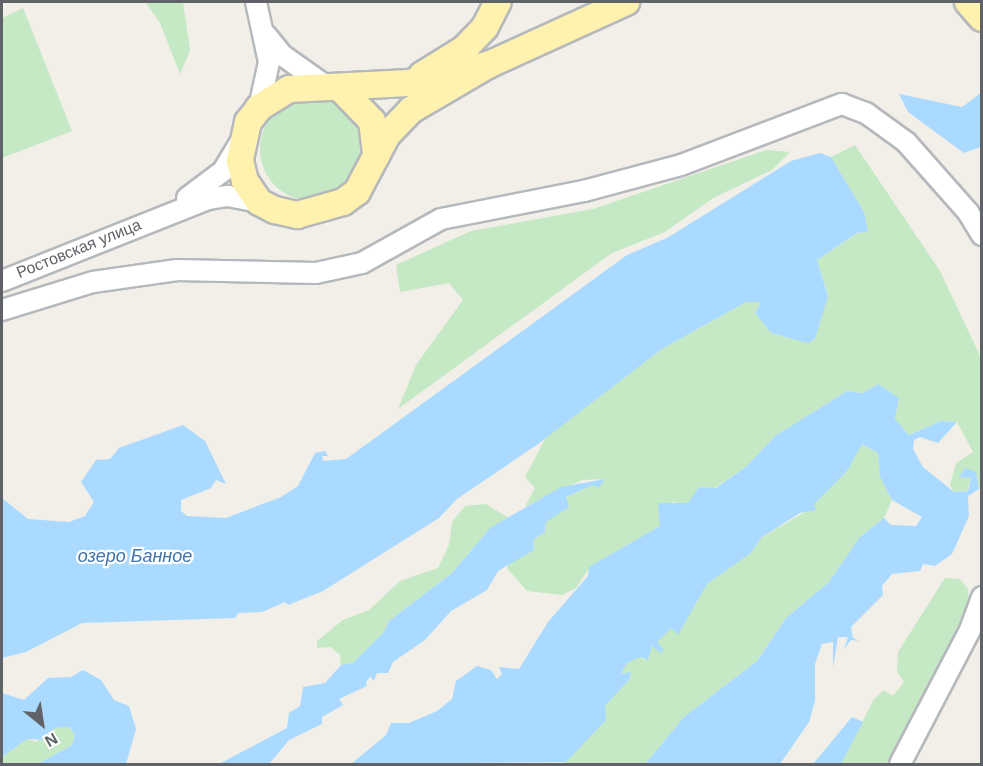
<!DOCTYPE html>
<html>
<head>
<meta charset="utf-8">
<style>
	body { margin:0 }
	#map { position:relative; width:983px; height:766px; overflow:hidden; background:#f1efe8; font-family:Arial,sans-serif }
	div>[style] { position:absolute }
	.green>* { inset:0; background:#c5e8c5 }
	.round { border-radius:50% }
	.water>* { inset:0; background:#aadaff }
	.roads { filter:drop-shadow(2px 0 #b5b8bc) drop-shadow(-2px 0 #b5b8bc) drop-shadow(0 2px #b5b8bc) drop-shadow(0 -2px #b5b8bc) }
	.minor>* { height:20px; margin:-10px; padding:0 10px; transform-origin:10px; border-radius:10px; background:#fff }
	.major>* { height:26px; margin:-13px; padding:0 13px; transform-origin:13px; border-radius:13px; background:#fff2af }
	span { translate:-50% -50%; white-space:nowrap; text-align:center; line-height:1.15; -webkit-text-stroke:4.5px #fff; paint-order:stroke }
	.street-label { font-size:16px; color:#5f6368 }
	.water-label { font-size:18px; color:#4174aa; font-style:italic }
	.frame { position:absolute; inset:0; border:3px solid #5f6368; pointer-events:none }
	.north { position:absolute; left:12px; top:694px; width:60px; height:60px; -webkit-text-stroke:4px #fff; paint-order:stroke; rotate:150deg; font-size:16px; font-weight:700; line-height:24px; text-align:center; color:#5f6368 }
	.north::after { content:''; display:block; margin:auto; width:21px; height:27px; background:#5f6368; clip-path:polygon(50% 0,100% 100%,50% 72%,0 100%) }
</style>
</head>
<body>
<div id="map">
	<div class="green">
		<i style="clip-path:polygon(137px 2px,183px 2px,190px 51px,180px 74px,160px 23px,146px 3px)"></i>
		<i style="clip-path:polygon(23px 8px,72px 131px,2px 158px,2px 18px)"></i>
		<i class="round" style="left:260px;top:97px;width:104px;height:104px"></i>
		<i style="clip-path:polygon(855px 145px,940px 271px,981px 358px,981px 493px,976px 476px,966px 469px,960px 477px,971px 478px,967px 491px,954px 492px,950px 485px,956px 463px,973px 452px,957px 422px,941px 421px,909px 435px,895px 419px,899px 398px,878px 384px,863px 393px,847px 391px,775px 436px,747px 466px,715px 488px,699px 487px,688px 504px,672px 502px,660px 526px,590px 567px,576px 588px,562px 595px,527px 591px,507px 568px,510px 561px,534px 550px,533px 540px,545px 532px,546px 522px,565px 498px,605px 479px,582px 480px,525px 507px,535px 488px,525px 477px,546px 437px,662px 349px,746px 302px,761px 302px,755px 313px,771px 333px,808px 343px,815px 339px,828px 295px,817px 260px,858px 233px,868px 232px,864px 212px,831px 157px)"></i>
		<i style="clip-path:polygon(766px 150px,790px 152px,772px 170px,713px 198px,665px 232px,612px 253px,398px 409px,416px 365px,463px 300px,449px 283px,400px 292px,396px 265px,471px 231px,593px 209px)"></i>
		<i style="clip-path:polygon(861px 444px,878px 453px,880px 477px,892px 500px,884px 518px,860px 537px,829px 582px,786px 618px,757px 661px,684px 717px,645px 764px,562px 764px,603px 723px,605px 706px,629px 680px,631px 673px,621px 674px,627px 663px,640px 656px,644px 660px,653px 646px,657px 650px,656px 643px,670px 628px,680px 630px,707px 584px,751px 553px,761px 538px,805px 512px,847px 471px)"></i>
		<i style="clip-path:polygon(486px 504px,509px 518px,490px 528px,452px 573px,389px 621px,384px 632px,353px 663px,341px 665px,340px 655px,330px 647px,317px 648px,317px 641px,343px 620px,369px 610px,400px 581px,438px 568px,449px 545px,452px 522px,465px 506px)"></i>
		<i style="clip-path:polygon(945px 578px,960px 579px,968px 589px,970px 608px,916px 716px,887px 764px,841px 764px,874px 699px,884px 690px,893px 696px,904px 682px,897px 672px,898px 652px)"></i>
		<i style="clip-path:polygon(69px 727px,75px 735px,72px 745px,38px 764px,2px 764px,2px 757px,27px 739px,36px 742px,55px 728px)"></i>
	</div>
	<div class="water">
		<i style="clip-path:polygon(981px 93px,981px 147px,964px 153px,908px 112px,899px 94px,962px 107px)"></i>
		<i style="clip-path:polygon(820px 153px,831px 157px,864px 212px,868px 232px,857px 233px,817px 260px,828px 296px,815px 339px,808px 343px,771px 333px,755px 313px,761px 302px,746px 302px,662px 349px,538px 444px,457px 499px,439px 518px,323px 591px,288px 605px,285px 602px,262px 612px,238px 613px,235px 618px,82px 623px,26px 652px,2px 658px,2px 498px,28px 519px,69px 522px,85px 516px,94px 502px,81px 482px,96px 460px,110px 459px,119px 448px,183px 425px,205px 441px,226px 484px,216px 480px,211px 488px,181px 500px,181px 511px,187px 516px,226px 518px,281px 497px,298px 486px,315px 453px,325px 451px,328px 456px,322px 456px,323px 461px,346px 459px,627px 255px,667px 238px,791px 161px)"></i>
		<i style="clip-path:polygon(878px 384px,899px 398px,895px 419px,909px 435px,941px 421px,957px 422px,938px 443px,920px 437px,914px 440px,913px 449px,923px 467px,954px 492px,968px 491px,971px 478px,959px 477px,965px 468px,976px 472px,979px 489px,968px 496px,969px 516px,952px 554px,935px 566px,923px 564px,920px 571px,892px 574px,882px 586px,883px 595px,851px 627px,853px 638px,859px 641px,851px 640px,844px 649px,848px 637px,838px 637px,833px 668px,833px 642px,822px 644px,815px 664px,815px 701px,809px 722px,780px 764px,645px 764px,684px 717px,757px 661px,786px 618px,829px 582px,860px 537px,884px 518px,891px 525px,916px 526px,922px 517px,892px 500px,880px 477px,878px 453px,862px 444px,847px 471px,814px 504px,816px 510px,800px 513px,761px 538px,751px 553px,707px 584px,678px 635px,671px 628px,657px 642px,664px 650px,660px 653px,652px 646px,648px 660px,640px 657px,627px 663px,621px 674px,631px 672px,629px 680px,605px 706px,606px 720px,566px 762px,351px 764px,386px 735px,391px 723px,409px 723px,437px 711px,452px 699px,456px 681px,477px 666px,491px 670px,497px 679px,502px 674px,499px 667px,519px 669px,548px 622px,588px 576px,589px 567px,660px 526px,658px 503px,688px 503px,699px 487px,716px 488px,747px 466px,775px 436px,847px 391px,863px 393px)"></i>
		<i style="clip-path:polygon(605px 479px,599px 488px,593px 485px,566px 497px,569px 507px,546px 522px,545px 532px,533px 540px,534px 550px,498px 571px,487px 590px,451px 611px,425px 640px,393px 662px,388px 673px,377px 673px,374px 681px,370px 677px,366px 682px,367px 686px,339px 699px,343px 705px,322px 717px,322px 724px,289px 740px,269px 764px,219px 764px,287px 728px,289px 713px,300px 706px,303px 687px,325px 683px,341px 665px,353px 663px,384px 632px,389px 621px,452px 573px,490px 528px,561px 487px)"></i>
		<i style="clip-path:polygon(83px 670px,101px 680px,114px 700px,129px 706px,136px 729px,126px 764px,38px 764px,72px 745px,75px 735px,69px 727px,55px 728px,45px 740px,27px 739px,2px 757px,2px 693px,24px 700px,48px 678px,71px 677px)"></i>
		<i style="clip-path:polygon(852px 717px,863px 722px,841px 764px,813px 764px)"></i>
	</div>
	<div class="roads">
		<div class="minor">
			<i style="left:256px;top:2px;width:61px;rotate:77.8deg"></i>
			<i style="left:269px;top:62px;width:47px;rotate:102.3deg"></i>
			<i style="left:266px;top:35px;width:26px;rotate:51deg"></i>
			<i style="left:282px;top:55px;width:54px;rotate:35.2deg"></i>
			<i style="left:187px;top:198px;width:45px;rotate:-36.9deg"></i>
			<i style="left:223px;top:171px;width:33px;rotate:-59deg"></i>
			<i style="left:2px;top:281px;width:222px;rotate:-21.7deg"></i>
			<i style="left:208px;top:199px;width:20px;rotate:-9deg"></i>
			<i style="left:228px;top:196px;width:32px;rotate:11deg"></i>
			<i style="left:2px;top:310px;width:95px;rotate:-17.1deg"></i>
			<i style="left:93px;top:282px;width:85px;rotate:-8.1deg"></i>
			<i style="left:177px;top:270px;width:139px;rotate:1.2deg"></i>
			<i style="left:316px;top:273px;width:47px;rotate:-12.3deg"></i>
			<i style="left:362px;top:263px;width:90px;rotate:-29.1deg"></i>
			<i style="left:441px;top:219px;width:146px;rotate:-11.1deg"></i>
			<i style="left:584px;top:191px;width:100px;rotate:-15deg"></i>
			<i style="left:681px;top:165px;width:172px;rotate:-20.8deg"></i>
			<i style="left:842px;top:104px;width:26px;rotate:21deg"></i>
			<i style="left:866px;top:113px;width:49px;rotate:35.9deg"></i>
			<i style="left:906px;top:142px;width:94px;rotate:48.5deg"></i>
			<i style="left:968px;top:212px;width:27px;rotate:59deg"></i>
			<i style="left:900px;top:764px;width:151px;rotate:-62.4deg"></i>
			<i style="left:970px;top:630px;width:35px;rotate:-70deg"></i>
		</div>
		<div class="major">
			<i style="left:968px;top:2px;width:21px;rotate:49deg"></i>
			<i style="left:488px;top:65px;width:81px;rotate:167.2deg"></i>
			<i style="left:409px;top:83px;width:120px;rotate:177.1deg"></i>
			<i style="left:289px;top:89px;width:36px;rotate:148deg"></i>
			<i style="left:259px;top:108px;width:18px;rotate:128deg"></i>
			<i style="left:248px;top:122px;width:40px;rotate:102deg"></i>
			<i style="left:240px;top:161px;width:21px;rotate:76deg"></i>
			<i style="left:245px;top:181px;width:25px;rotate:56deg"></i>
			<i style="left:259px;top:202px;width:18px;rotate:27deg"></i>
			<i style="left:275px;top:210px;width:23px;rotate:13deg"></i>
			<i style="left:297px;top:215px;width:48px;rotate:-15.8deg"></i>
			<i style="left:343px;top:202px;width:17px;rotate:-36deg"></i>
			<i style="left:357px;top:192px;width:64px;rotate:-62.2deg"></i>
			<i style="left:387px;top:135px;width:35px;rotate:-46deg"></i>
			<i style="left:411px;top:110px;width:89px;rotate:-30.3deg"></i>
			<i style="left:488px;top:65px;width:152px;rotate:-24.5deg"></i>
			<i style="left:422px;top:75px;width:49px;rotate:-31.8deg"></i>
			<i style="left:464px;top:49px;width:30px;rotate:-46deg"></i>
			<i style="left:485px;top:27px;width:28px;rotate:-63deg"></i>
			<i style="left:340px;top:88px;width:46px;rotate:45.9deg"></i>
			<i style="left:372px;top:121px;width:35px;rotate:83deg"></i>
		</div>
	</div>
	<div class="street-label">
		<span style="left:79px;top:249px;rotate:-22deg">Ростовская улица</span>
	</div>
	<div class="water-label">
		<span style="left:135px;top:556px">озеро Банное</span>
	</div>
	<div class="frame"></div>
	<div class="north">N</div>
</div>
</body>
</html>
